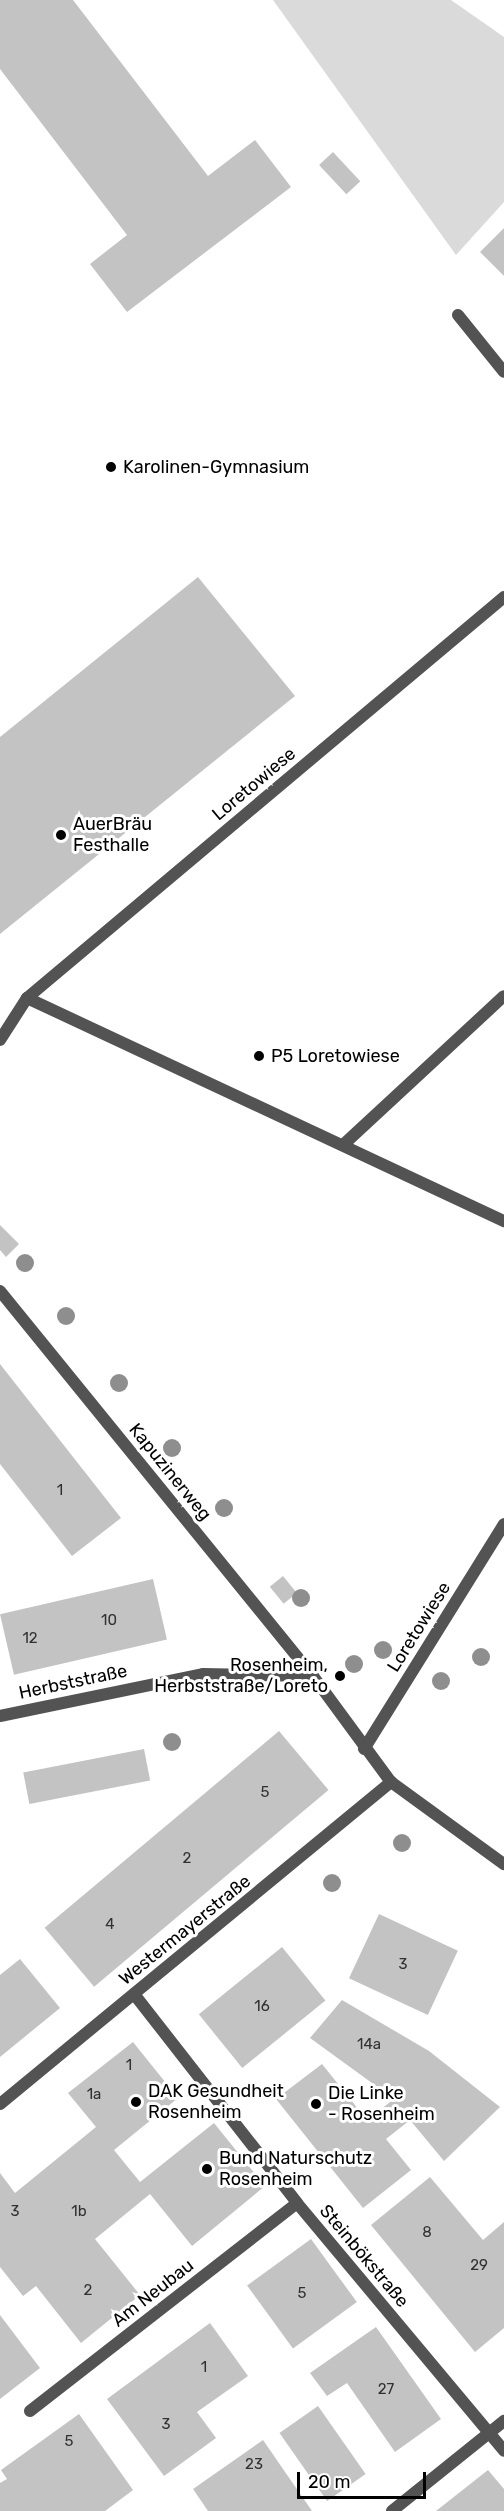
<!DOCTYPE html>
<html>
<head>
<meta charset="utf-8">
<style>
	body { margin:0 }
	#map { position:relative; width:504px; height:2511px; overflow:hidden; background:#fff; font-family:Rubik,sans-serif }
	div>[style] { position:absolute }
	.green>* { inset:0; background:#dadada }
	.building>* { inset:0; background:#c3c3c3; transform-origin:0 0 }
	.service>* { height:12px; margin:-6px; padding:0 6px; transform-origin:6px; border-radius:6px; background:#535353 }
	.minor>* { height:12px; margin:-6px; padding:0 6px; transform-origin:6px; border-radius:6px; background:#535353 }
	.trees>* { width:18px; height:18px; margin:-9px; border-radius:50%; background:#8e8e8e }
	.dots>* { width:16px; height:16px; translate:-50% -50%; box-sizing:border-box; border:3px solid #fff; border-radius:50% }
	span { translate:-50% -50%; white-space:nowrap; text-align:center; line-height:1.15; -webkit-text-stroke:6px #fff; paint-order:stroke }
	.number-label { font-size:15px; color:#313131 }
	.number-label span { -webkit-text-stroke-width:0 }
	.poi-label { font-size:18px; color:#000 }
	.left { translate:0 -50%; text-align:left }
	.right { translate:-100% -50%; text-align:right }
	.street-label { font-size:18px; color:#000 }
	.scale { position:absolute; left:297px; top:2472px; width:129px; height:27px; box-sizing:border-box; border:3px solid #000; border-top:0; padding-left:8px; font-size:18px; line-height:21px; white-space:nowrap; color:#000; -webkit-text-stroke:4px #fff; paint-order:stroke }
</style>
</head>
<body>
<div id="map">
	<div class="green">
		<i style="clip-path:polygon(273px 0,451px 0,504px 37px,504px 202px,456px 255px)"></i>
	</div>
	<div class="building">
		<i style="clip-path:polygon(0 0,73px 0,208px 176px,255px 140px,291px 187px,127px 312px,90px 264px,127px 235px,0 69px)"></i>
		<i style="left:333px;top:152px;width:40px;height:19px;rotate:47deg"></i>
		<i style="clip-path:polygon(504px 228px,504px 276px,480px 252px)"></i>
		<i style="clip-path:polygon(198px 577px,295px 696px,0 934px,0 737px)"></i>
		<i style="clip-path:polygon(0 1225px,19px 1244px,6px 1257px,0 1250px)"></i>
		<i style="clip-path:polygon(0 1364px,121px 1518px,72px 1556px,0 1464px)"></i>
		<i style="left:283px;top:1576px;width:22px;height:17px;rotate:51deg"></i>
		<i style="left:153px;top:1579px;width:62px;height:157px;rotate:77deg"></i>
		<i style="left:279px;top:1731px;width:77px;height:306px;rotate:50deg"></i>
		<i style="left:144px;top:1749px;width:32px;height:123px;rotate:79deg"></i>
		<i style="left:379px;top:1914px;width:87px;height:71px;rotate:25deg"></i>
		<i style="left:282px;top:1947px;width:69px;height:107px;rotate:51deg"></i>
		<i style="clip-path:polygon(20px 1959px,60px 2008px,0 2057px,0 1975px)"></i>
		<i style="clip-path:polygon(342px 2000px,429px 2051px,500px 2107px,444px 2161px,410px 2120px,386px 2139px,411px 2170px,363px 2208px,276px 2099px,322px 2064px,367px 2120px,394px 2099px,310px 2038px)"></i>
		<i style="clip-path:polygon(133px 2042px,178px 2098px,114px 2150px,140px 2182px,214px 2123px,265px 2186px,192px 2246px,150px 2194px,95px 2239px,140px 2295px,81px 2343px,36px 2286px,23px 2296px,0 2267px,0 2173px,15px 2193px,96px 2127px,68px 2093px)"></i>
		<i style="clip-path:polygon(430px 2177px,483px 2240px,504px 2222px,504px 2328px,475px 2352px,371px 2225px)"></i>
		<i style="left:311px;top:2239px;width:78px;height:79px;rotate:54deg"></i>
		<i style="clip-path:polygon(0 2315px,40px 2368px,0 2399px)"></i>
		<i style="clip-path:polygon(210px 2323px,248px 2376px,197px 2412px,216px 2438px,164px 2476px,107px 2399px)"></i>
		<i style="clip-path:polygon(376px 2327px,441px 2419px,395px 2452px,347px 2383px,327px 2396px,310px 2373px)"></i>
		<i style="left:318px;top:2406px;width:83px;height:47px;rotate:55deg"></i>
		<i style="clip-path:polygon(79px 2414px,133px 2490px,105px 2511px,0 2511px,0 2483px,7px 2479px,1px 2470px)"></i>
		<i style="clip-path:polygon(263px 2440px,312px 2511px,208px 2511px,193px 2489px)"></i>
		<i style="clip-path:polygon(488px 2470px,504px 2489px,504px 2511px,436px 2511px)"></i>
	</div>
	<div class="service">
		<i style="left:458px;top:315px;width:73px;rotate:51.1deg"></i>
		<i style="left:27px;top:998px;width:527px;rotate:25.06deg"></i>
		<i style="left:0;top:1040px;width:50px;rotate:-57.3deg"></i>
		<i style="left:27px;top:998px;width:623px;rotate:-40.05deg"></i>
		<i style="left:343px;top:1145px;width:219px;rotate:-42.8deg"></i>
		<i style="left:364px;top:1749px;width:265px;rotate:-58.1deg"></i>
	</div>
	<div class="minor">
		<i style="left:0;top:1291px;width:496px;rotate:50.9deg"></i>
		<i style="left:313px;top:1676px;width:132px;rotate:53.7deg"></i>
		<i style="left:391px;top:1782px;width:140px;rotate:36deg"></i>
		<i style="left:0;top:1716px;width:207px;rotate:-11.7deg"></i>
		<i style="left:203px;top:1674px;width:110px;rotate:1deg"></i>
		<i style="left:134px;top:1994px;width:265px;rotate:52deg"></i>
		<i style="left:297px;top:2203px;width:323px;rotate:50.1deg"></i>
		<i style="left:0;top:2104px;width:507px;rotate:-39.47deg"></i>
		<i style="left:30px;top:2411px;width:338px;rotate:-37.9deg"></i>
		<i style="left:392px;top:2511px;width:144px;rotate:-38.8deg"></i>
	</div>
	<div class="trees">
		<i style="left:25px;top:1263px"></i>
		<i style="left:66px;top:1316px"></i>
		<i style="left:119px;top:1383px"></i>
		<i style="left:172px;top:1448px"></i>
		<i style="left:224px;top:1508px"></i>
		<i style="left:301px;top:1598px"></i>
		<i style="left:383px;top:1650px"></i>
		<i style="left:481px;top:1657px"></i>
		<i style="left:354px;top:1664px"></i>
		<i style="left:441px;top:1681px"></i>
		<i style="left:172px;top:1742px"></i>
		<i style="left:402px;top:1843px"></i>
		<i style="left:332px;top:1883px"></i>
	</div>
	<div class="dots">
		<i style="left:111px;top:467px;background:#000"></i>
		<i style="left:61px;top:835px;background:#000"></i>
		<i style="left:259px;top:1056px;background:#000"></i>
		<i style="left:340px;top:1676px;background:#000"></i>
		<i style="left:136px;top:2102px;background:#000"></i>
		<i style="left:316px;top:2104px;background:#000"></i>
		<i style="left:207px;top:2169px;background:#000"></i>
	</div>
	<div class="number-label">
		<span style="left:60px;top:1491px">1</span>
		<span style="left:109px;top:1621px">10</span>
		<span style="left:30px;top:1639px">12</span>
		<span style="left:265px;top:1793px">5</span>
		<span style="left:187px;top:1859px">2</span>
		<span style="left:110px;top:1925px">4</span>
		<span style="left:403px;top:1965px">3</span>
		<span style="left:262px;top:2007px">16</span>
		<span style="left:369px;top:2045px">14a</span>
		<span style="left:129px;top:2066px">1</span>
		<span style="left:94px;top:2095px">1a</span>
		<span style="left:15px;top:2212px">3</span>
		<span style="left:79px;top:2212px">1b</span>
		<span style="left:427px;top:2233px">8</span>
		<span style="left:479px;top:2266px">29</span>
		<span style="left:88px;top:2291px">2</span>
		<span style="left:302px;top:2294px">5</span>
		<span style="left:204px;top:2368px">1</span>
		<span style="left:386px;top:2390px">27</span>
		<span style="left:166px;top:2425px">3</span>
		<span style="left:69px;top:2442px">5</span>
		<span style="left:254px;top:2465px">23</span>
	</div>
	<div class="poi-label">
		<span class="left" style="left:123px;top:467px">Karolinen-Gymnasium</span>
		<span class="left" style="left:73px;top:835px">AuerBräu<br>Festhalle</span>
		<span class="left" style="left:271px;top:1056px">P5 Loretowiese</span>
		<span class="right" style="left:328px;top:1676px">Rosenheim,<br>Herbststraße/Loreto</span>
		<span class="left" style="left:148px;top:2102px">DAK Gesundheit<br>Rosenheim</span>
		<span class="left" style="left:328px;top:2104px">Die Linke<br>- Rosenheim</span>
		<span class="left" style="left:219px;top:2169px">Bund Naturschutz<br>Rosenheim</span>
	</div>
	<div class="street-label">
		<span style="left:254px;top:784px;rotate:-40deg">Loretowiese</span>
		<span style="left:170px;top:1472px;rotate:51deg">Kapuzinerweg</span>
		<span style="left:419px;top:1627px;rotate:-58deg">Loretowiese</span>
		<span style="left:73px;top:1682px;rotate:-12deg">Herbststraße</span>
		<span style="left:185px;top:1930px;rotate:-39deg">Westermayerstraße</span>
		<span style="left:364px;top:2256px;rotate:50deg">Steinbökstraße</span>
		<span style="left:153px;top:2293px;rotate:-38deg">Am Neubau</span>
	</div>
	<div class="scale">20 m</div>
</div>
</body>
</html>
